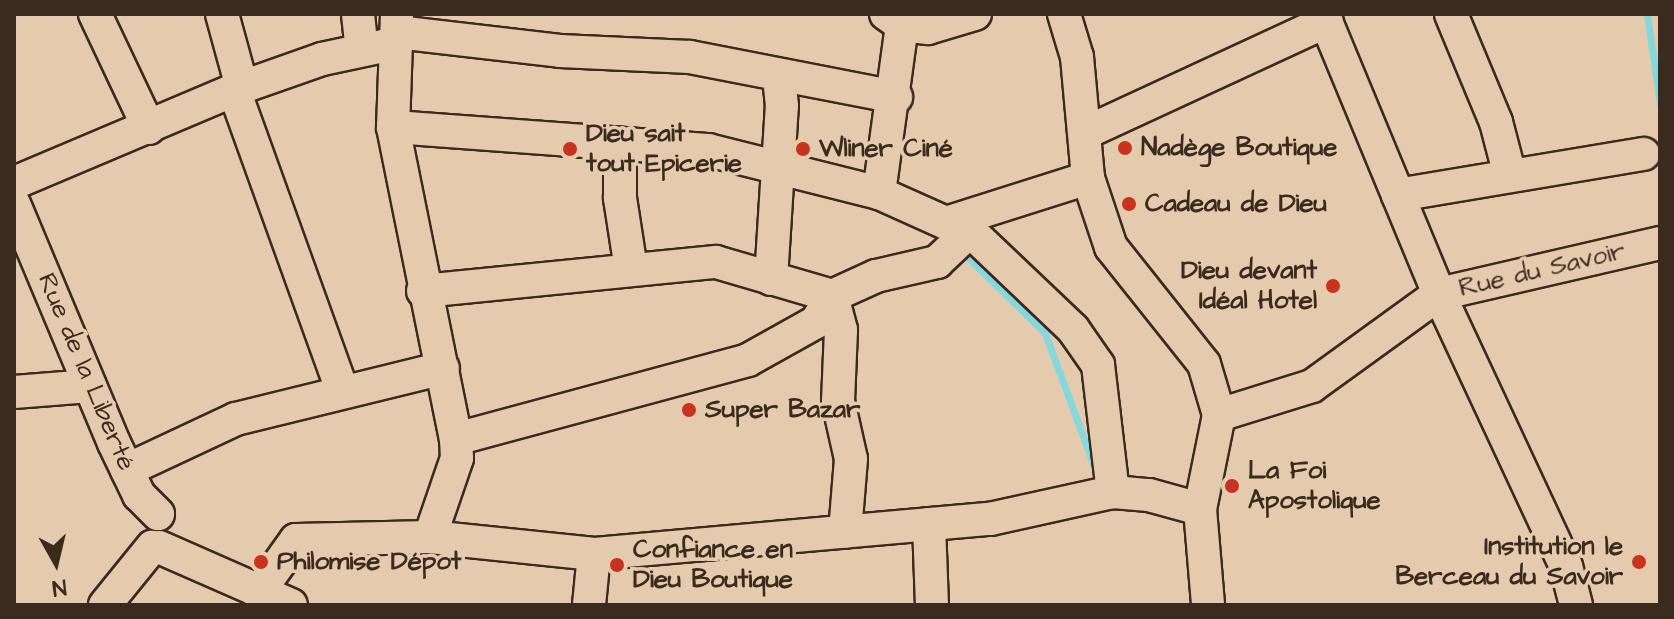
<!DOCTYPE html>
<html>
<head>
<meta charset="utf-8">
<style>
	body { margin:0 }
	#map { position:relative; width:1674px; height:619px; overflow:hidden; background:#e5cbad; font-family:"Architects Daughter",sans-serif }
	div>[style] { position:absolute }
	.stream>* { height:7px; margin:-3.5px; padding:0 3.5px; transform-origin:3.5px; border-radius:3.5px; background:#87d8dd }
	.roads { filter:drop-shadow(2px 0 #3b2a1e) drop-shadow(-2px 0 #3b2a1e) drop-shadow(0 2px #3b2a1e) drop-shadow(0 -2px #3b2a1e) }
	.minor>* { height:32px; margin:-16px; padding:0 16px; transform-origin:16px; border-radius:16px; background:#e5cbad }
	.dots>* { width:22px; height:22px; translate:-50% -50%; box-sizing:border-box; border:4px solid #e5cbad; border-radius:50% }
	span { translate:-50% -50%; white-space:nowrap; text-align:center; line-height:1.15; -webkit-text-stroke:7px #e5cbad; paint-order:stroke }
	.poi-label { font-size:26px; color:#3b2a1e; font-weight:700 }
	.left { translate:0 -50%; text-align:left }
	.right { translate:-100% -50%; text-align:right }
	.street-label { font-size:26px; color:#3b2a1e }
	.frame { position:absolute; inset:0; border:16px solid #3b2a1e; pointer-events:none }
	.north { position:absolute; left:16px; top:523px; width:80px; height:80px; -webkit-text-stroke:6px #e5cbad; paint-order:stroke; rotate:172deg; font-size:22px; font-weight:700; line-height:32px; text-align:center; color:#3b2a1e }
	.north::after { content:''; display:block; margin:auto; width:28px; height:36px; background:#3b2a1e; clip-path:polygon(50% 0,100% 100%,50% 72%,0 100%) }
</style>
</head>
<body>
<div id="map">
	<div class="stream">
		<i style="left:1647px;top:14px;width:90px;rotate:81.7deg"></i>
		<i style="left:961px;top:251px;width:117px;rotate:44.3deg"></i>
		<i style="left:1045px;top:333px;width:145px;rotate:69.8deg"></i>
	</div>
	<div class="roads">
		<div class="minor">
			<i style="left:95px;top:14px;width:126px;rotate:64.7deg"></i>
			<i style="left:222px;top:14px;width:76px;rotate:74.7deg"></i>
			<i style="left:358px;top:14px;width:36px;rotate:84deg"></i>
			<i style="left:397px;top:14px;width:113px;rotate:92deg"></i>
			<i style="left:393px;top:127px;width:318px;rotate:78.6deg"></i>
			<i style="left:456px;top:439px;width:19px;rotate:87deg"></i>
			<i style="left:457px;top:458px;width:83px;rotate:108.9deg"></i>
			<i style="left:886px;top:14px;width:19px;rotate:35deg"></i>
			<i style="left:902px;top:25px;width:26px;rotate:7deg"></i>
			<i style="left:928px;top:28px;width:49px;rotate:-16.6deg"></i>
			<i style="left:1064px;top:14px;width:45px;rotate:73.2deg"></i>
			<i style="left:1077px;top:57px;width:121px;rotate:84.8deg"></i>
			<i style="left:1088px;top:178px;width:73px;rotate:71.6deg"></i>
			<i style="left:1111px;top:247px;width:149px;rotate:51.5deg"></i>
			<i style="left:1204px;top:364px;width:53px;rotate:73.6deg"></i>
			<i style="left:1219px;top:415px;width:96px;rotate:101.4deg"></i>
			<i style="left:1200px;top:509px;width:96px;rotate:85.2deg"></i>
			<i style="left:1323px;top:14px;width:303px;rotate:67.5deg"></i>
			<i style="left:1439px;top:294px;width:300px;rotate:65deg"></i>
			<i style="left:1566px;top:566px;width:40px;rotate:75.6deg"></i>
			<i style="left:1451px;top:14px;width:117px;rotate:67.4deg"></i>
			<i style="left:1496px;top:122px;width:52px;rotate:75.4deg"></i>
			<i style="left:397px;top:32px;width:164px;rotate:6.6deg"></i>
			<i style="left:560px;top:51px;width:130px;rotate:2.6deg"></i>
			<i style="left:690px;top:57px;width:210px;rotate:11deg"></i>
			<i style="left:234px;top:90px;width:319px;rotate:70.2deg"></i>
			<i style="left:393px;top:127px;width:316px;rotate:4.2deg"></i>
			<i style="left:708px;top:150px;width:176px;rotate:14.1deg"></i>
			<i style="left:879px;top:193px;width:73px;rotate:24.1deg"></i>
			<i style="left:946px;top:223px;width:149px;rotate:-17.6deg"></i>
			<i style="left:1087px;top:132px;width:264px;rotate:-24.8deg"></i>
			<i style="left:620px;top:144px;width:54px;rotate:90deg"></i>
			<i style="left:620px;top:198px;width:72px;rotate:81.2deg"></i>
			<i style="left:14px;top:183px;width:239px;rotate:-22.9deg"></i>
			<i style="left:234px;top:90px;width:93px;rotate:-19.4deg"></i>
			<i style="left:322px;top:59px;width:77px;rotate:-12deg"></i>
			<i style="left:879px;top:193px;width:170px;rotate:-82.2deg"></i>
			<i style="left:1398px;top:195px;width:249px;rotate:-9.5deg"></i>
			<i style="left:14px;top:204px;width:259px;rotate:67.3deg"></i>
			<i style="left:114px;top:443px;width:58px;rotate:64.3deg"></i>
			<i style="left:139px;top:495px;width:27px;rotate:45deg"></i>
			<i style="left:952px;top:225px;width:19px;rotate:18deg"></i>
			<i style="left:970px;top:231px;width:142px;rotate:43.6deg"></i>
			<i style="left:1073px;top:329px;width:44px;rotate:55.2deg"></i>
			<i style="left:1098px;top:365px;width:128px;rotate:83.3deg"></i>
			<i style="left:771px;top:279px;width:173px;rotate:-86.4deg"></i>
			<i style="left:782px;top:106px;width:31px;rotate:-96deg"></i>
			<i style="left:423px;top:291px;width:294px;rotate:-5.7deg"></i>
			<i style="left:716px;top:262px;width:121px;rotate:16.3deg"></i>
			<i style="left:832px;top:296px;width:35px;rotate:75deg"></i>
			<i style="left:841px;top:330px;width:71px;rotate:92.4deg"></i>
			<i style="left:838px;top:401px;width:59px;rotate:77.4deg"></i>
			<i style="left:851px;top:459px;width:73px;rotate:94.7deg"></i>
			<i style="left:14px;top:392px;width:76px;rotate:-4.5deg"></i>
			<i style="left:1219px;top:415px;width:97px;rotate:-17.3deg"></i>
			<i style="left:1312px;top:386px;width:157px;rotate:-35.9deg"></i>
			<i style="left:1439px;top:294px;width:227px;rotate:-13deg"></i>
			<i style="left:456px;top:439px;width:302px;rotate:-15.1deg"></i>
			<i style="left:748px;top:360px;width:78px;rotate:-29.2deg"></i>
			<i style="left:816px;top:322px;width:31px;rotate:-58deg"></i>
			<i style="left:832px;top:296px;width:48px;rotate:-24.4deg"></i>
			<i style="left:876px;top:276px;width:63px;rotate:-12.9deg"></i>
			<i style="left:937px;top:262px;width:45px;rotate:-43.2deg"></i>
			<i style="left:127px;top:470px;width:120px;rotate:-25.1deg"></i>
			<i style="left:236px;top:419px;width:213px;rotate:-13.8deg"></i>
			<i style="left:929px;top:524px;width:81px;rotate:87.9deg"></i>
			<i style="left:159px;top:547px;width:144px;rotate:23.7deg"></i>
			<i style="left:258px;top:593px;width:65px;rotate:-54.4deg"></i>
			<i style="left:296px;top:540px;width:134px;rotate:-1.3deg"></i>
			<i style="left:430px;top:537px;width:165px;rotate:5.9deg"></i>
			<i style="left:594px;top:554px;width:398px;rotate:-5.1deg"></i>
			<i style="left:990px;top:519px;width:126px;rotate:-12.4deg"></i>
			<i style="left:1113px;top:492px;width:36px;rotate:5deg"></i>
			<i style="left:1149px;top:495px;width:53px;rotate:15.4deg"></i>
			<i style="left:105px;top:605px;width:75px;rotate:-51deg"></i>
			<i style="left:589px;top:605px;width:51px;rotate:-84.4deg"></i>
		</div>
	</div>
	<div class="dots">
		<i style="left:1125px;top:148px;background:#c8321e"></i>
		<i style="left:570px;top:149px;background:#c8321e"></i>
		<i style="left:803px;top:149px;background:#c8321e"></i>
		<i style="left:1129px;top:204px;background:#c8321e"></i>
		<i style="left:1333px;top:286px;background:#c8321e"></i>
		<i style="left:689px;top:410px;background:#c8321e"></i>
		<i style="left:1232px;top:486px;background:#c8321e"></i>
		<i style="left:261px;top:562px;background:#c8321e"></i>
		<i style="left:1639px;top:562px;background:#c8321e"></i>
		<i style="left:617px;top:565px;background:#c8321e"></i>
	</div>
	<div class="poi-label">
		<span class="left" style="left:586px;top:149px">Dieu sait<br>tout Epicerie</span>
		<span class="left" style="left:1141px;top:148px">Nadège Boutique</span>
		<span class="left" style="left:819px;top:149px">Wliner Ciné</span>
		<span class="left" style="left:1145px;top:204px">Cadeau de Dieu</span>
		<span class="right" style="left:1317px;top:286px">Dieu devant<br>Idéal Hotel</span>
		<span class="left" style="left:705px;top:410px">Super Bazar</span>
		<span class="left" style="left:1248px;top:486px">La Foi<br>Apostolique</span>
		<span class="right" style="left:1623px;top:562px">Institution le<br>Berceau du Savoir</span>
		<span class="left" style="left:633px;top:565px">Confiance en<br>Dieu Boutique</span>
		<span class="left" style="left:277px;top:562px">Philomise Dépot</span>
	</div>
	<div class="street-label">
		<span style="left:1542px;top:270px;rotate:-13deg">Rue du Savoir</span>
		<span style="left:86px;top:372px;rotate:67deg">Rue de la Liberté</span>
	</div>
	<div class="frame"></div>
	<div class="north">N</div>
</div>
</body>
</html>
